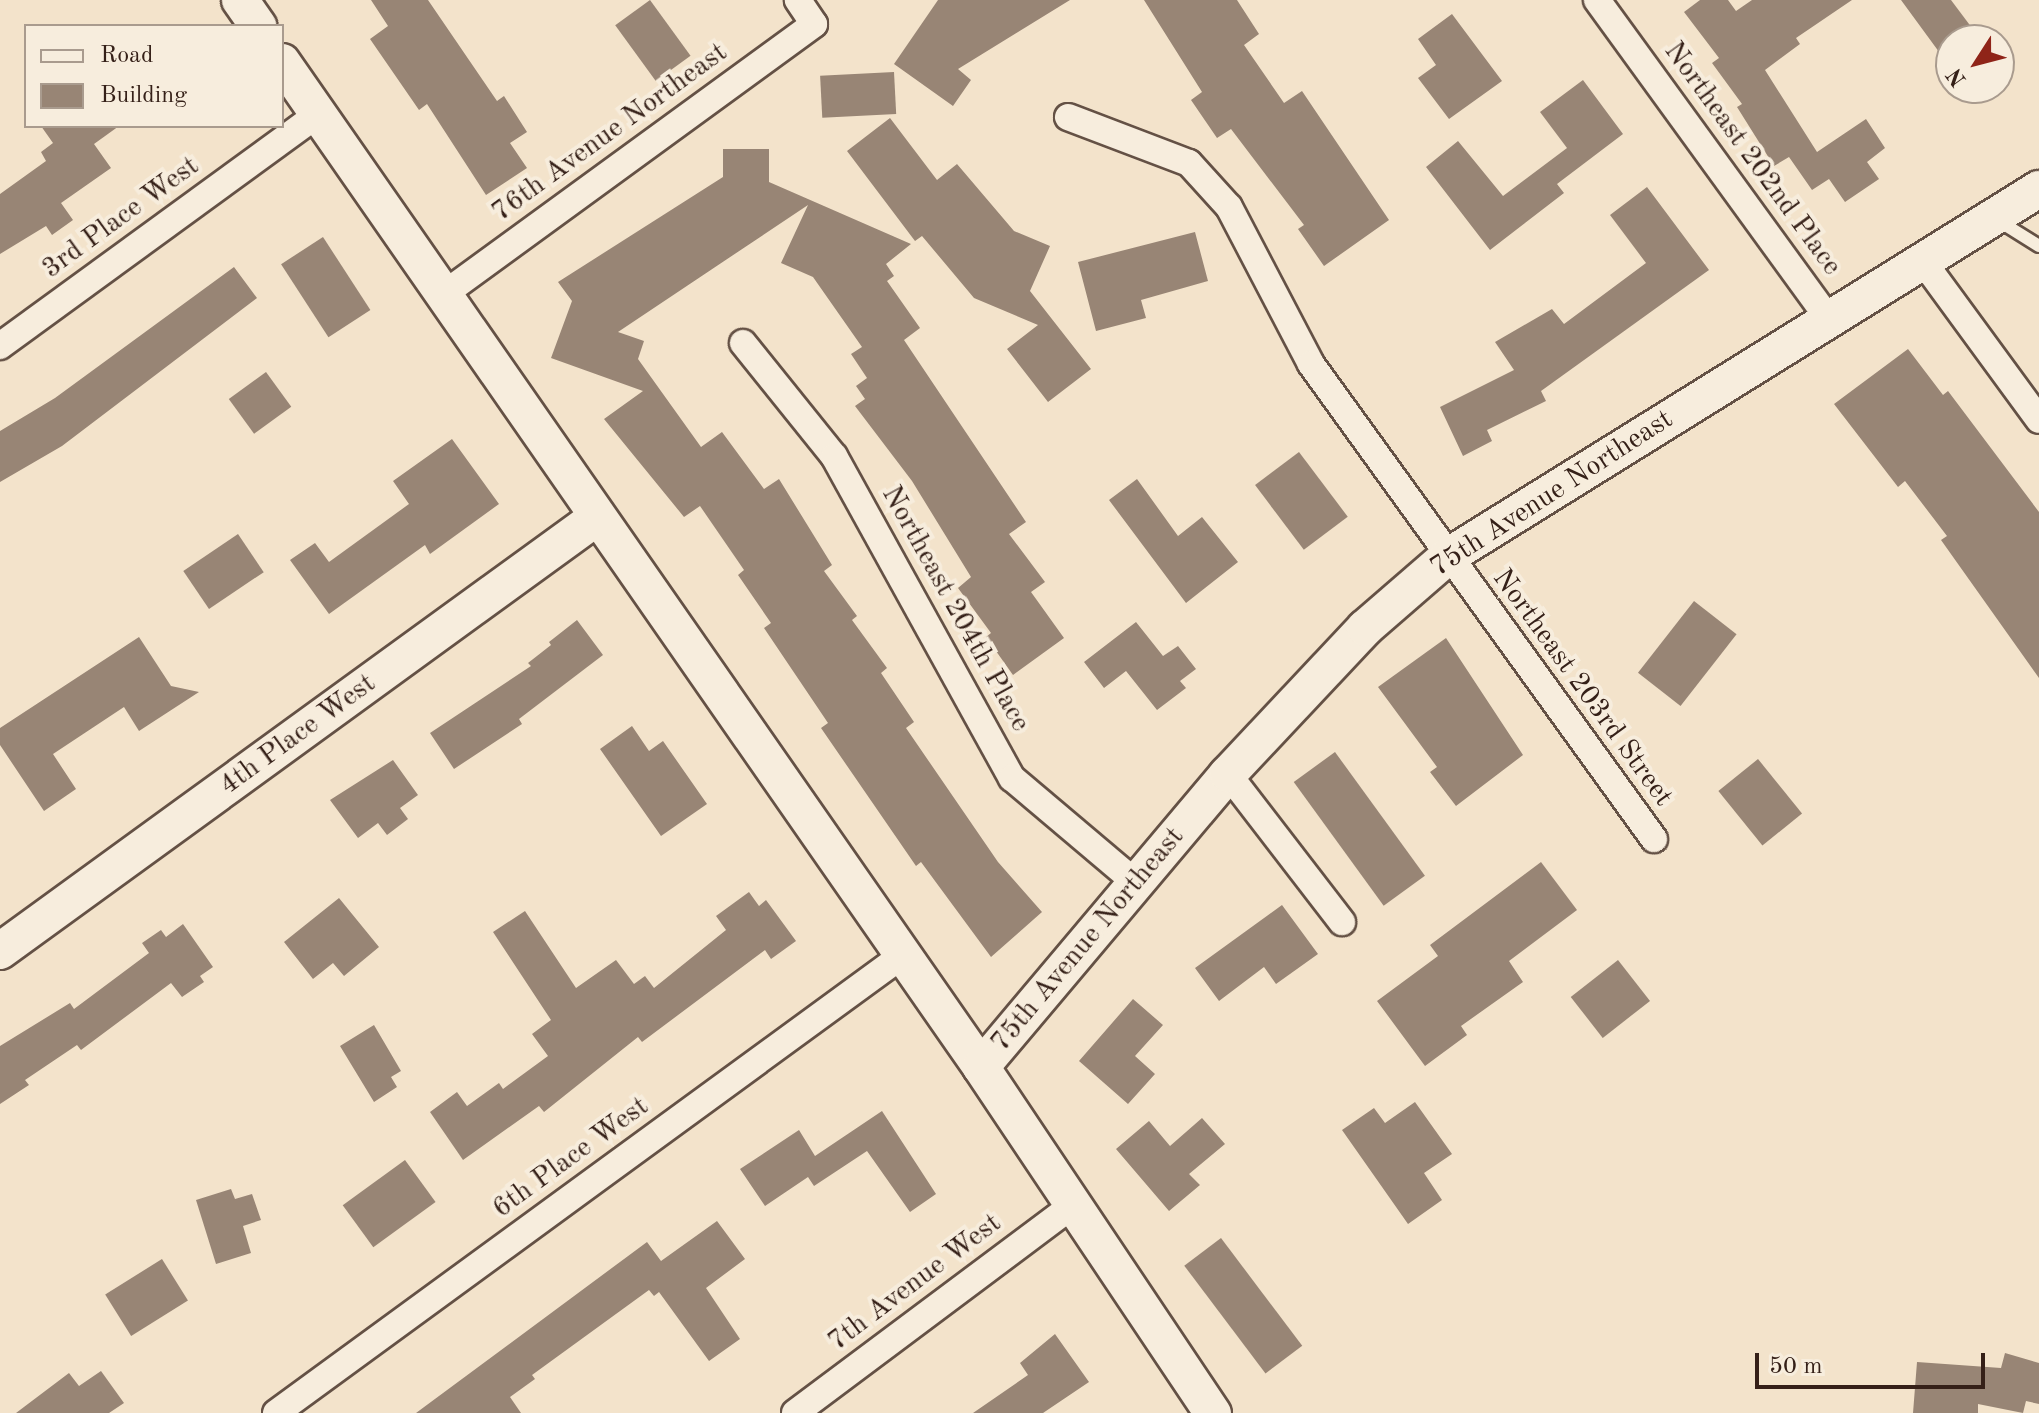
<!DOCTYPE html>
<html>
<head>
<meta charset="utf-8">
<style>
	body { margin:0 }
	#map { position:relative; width:2039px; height:1413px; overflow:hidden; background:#f3e3cb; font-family:"Old Standard TT",serif }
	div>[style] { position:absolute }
	.building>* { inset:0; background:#988575; transform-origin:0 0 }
	.roads { filter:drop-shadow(2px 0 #645145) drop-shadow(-2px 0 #645145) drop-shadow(0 2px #645145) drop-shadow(0 -2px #645145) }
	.lane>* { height:12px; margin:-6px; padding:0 6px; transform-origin:6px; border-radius:6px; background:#f7eddd }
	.street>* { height:26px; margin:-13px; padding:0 13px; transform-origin:13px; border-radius:13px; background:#f7eddd }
	.secondary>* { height:36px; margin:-18px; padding:0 18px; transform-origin:18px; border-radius:18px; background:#f7eddd }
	span { translate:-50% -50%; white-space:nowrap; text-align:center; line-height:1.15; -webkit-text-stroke:8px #f7eddd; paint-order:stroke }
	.street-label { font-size:28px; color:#352018 }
	.legend { position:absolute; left:24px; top:24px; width:260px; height:104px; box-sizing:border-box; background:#f7eddd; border:2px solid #a99b8e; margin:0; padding:10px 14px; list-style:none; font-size:24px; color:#352018 }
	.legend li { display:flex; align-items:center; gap:16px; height:40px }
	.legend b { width:40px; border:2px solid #a99b8e }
	.north { position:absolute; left:1935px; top:24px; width:80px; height:80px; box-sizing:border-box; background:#f7eddd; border:2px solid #a99b8e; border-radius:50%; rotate:234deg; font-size:22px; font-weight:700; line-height:32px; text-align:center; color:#352018 }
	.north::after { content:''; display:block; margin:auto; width:28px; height:36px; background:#8f2418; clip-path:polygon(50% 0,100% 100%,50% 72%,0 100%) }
	.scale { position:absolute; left:1755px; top:1353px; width:230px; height:36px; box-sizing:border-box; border:4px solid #352018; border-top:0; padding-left:10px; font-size:24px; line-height:28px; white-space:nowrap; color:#352018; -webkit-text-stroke:6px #f7eddd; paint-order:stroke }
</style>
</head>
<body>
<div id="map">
	<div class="building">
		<i style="clip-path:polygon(371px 0,428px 0,497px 101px,504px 96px,527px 132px,510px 143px,527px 168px,486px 195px,427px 104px,419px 110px,370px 39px,388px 26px)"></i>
		<i style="left:650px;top:0;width:69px;height:43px;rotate:54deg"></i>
		<i style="clip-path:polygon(938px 0,1070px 0,958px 69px,971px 80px,953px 106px,894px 64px)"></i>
		<i style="clip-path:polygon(1144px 0,1237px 0,1259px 34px,1244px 45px,1284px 103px,1302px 91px,1389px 220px,1324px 266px,1298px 229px,1304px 225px,1231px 129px,1217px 138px,1191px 100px,1202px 92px)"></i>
		<i style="clip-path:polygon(1700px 0,1728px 0,1736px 11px,1752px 0,1852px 0,1796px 38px,1800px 44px,1765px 70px,1817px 152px,1866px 119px,1885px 148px,1867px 162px,1879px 179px,1845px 202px,1829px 179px,1812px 190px,1789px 157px,1774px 166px,1737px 107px,1742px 104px,1712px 63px,1719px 58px,1684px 12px)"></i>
		<i style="clip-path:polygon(1901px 0,1951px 0,1975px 32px,1964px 40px,1951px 40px,1951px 50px,1942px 56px)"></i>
		<i style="clip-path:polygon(1452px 14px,1502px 81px,1449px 119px,1418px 78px,1436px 65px,1418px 39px)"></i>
		<i style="left:894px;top:72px;width:42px;height:74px;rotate:87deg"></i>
		<i style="clip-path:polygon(1583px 80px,1623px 134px,1557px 184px,1564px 193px,1490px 250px,1426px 167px,1458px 141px,1503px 196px,1567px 148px,1540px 112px)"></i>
		<i style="clip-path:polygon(890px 118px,937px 180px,957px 164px,1014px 231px,1050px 246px,1030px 291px,1091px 369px,1048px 402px,1007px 349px,1038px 325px,974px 298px,922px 236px,915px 241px,847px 151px)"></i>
		<i style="clip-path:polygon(41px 126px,119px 126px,94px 144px,111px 168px,61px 203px,73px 220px,52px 235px,46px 226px,0 254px,0 194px,46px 161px,41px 152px,53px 143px)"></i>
		<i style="clip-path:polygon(723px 149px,769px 149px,769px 182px,911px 244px,886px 264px,894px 276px,887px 281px,920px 328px,904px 340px,1026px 522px,1009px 534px,1045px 582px,1031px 592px,1064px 638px,1013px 675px,986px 637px,991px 633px,958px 588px,971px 577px,912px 481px,855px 406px,865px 399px,856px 386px,867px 378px,851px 354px,862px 347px,813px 277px,781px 263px,808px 205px,618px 332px,644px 341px,638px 359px,701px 447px,722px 432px,764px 489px,779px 479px,832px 565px,824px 571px,857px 616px,852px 620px,887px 668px,881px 673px,914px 722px,906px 728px,998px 862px,1042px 912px,991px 957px,921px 862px,916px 866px,821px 728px,828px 723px,764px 628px,771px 623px,738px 575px,744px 570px,700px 506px,684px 517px,604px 419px,643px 391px,551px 358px,572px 301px,558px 282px,723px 177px)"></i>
		<i style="clip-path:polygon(1647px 187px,1709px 270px,1541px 391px,1546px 401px,1487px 430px,1492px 441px,1463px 456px,1440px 407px,1514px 370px,1495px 342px,1552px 309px,1564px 324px,1646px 263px,1610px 215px)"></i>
		<i style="clip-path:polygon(1195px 232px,1208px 281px,1141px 300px,1146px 318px,1096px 331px,1078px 262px)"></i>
		<i style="left:323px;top:237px;width:87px;height:50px;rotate:57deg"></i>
		<i style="clip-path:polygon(234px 267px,257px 298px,62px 446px,0 482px,0 431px,55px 398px)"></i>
		<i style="clip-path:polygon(1908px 349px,1943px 395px,1948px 391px,2039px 512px,2039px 678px,1941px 540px,1947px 536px,1905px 481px,1898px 487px,1834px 404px)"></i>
		<i style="left:266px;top:372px;width:43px;height:46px;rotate:54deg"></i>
		<i style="clip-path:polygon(452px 439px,499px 504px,430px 554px,425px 545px,329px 614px,290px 560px,315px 543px,329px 562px,409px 504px,393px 481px)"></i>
		<i style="left:1299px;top:452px;width:81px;height:55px;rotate:53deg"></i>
		<i style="clip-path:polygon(1137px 479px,1178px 536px,1202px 517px,1238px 562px,1186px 603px,1109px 500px)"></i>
		<i style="left:238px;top:534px;width:46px;height:66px;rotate:56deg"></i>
		<i style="left:1694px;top:601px;width:54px;height:91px;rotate:38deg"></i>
		<i style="clip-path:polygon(577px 620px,603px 655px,519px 719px,522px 724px,454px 769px,430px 733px,531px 666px,528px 663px,551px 645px,549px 642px)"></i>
		<i style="clip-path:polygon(1136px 622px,1163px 656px,1178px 646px,1196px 669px,1180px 681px,1186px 688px,1157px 710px,1126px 671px,1104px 688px,1084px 662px)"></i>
		<i style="clip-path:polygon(139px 637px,171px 686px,199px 692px,139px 731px,124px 707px,53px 754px,76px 789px,44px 811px,0 745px,0 728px)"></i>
		<i style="clip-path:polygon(1446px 638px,1523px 755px,1456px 806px,1430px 772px,1437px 767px,1378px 687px)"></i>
		<i style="clip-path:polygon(632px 726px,649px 751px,663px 741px,707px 804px,661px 836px,600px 749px)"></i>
		<i style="left:1335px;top:752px;width:153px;height:51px;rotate:54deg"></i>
		<i style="left:1758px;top:759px;width:70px;height:51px;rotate:51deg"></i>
		<i style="clip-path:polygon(393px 760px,418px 795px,400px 808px,408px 819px,387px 835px,378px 823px,358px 838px,330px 800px)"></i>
		<i style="clip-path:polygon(1541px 862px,1577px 910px,1509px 961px,1523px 982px,1461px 1026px,1467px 1035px,1425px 1066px,1377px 1001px,1438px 956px,1430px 945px)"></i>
		<i style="clip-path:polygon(749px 892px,759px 906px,766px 900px,796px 941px,771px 959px,765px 950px,642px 1042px,638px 1037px,544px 1112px,539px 1106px,463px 1160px,430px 1112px,457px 1092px,467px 1106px,499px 1083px,503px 1089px,548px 1056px,532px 1034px,551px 1020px,493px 932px,525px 911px,576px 988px,616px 960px,634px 984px,645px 976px,654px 988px,726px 930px,716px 916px)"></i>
		<i style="clip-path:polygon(339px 898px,379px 947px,344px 976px,333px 963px,313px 979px,284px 942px)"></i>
		<i style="clip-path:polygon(1282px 905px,1318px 954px,1276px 984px,1264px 967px,1219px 1001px,1195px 968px)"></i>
		<i style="clip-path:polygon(183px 924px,213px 967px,200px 976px,204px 982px,182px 997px,171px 983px,81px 1050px,77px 1045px,25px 1080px,29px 1085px,0 1104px,0 1046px,70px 1003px,74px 1009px,149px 953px,142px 943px,161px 930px,166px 937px)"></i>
		<i style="left:1618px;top:960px;width:52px;height:60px;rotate:52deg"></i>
		<i style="clip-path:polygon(1133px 999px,1163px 1025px,1135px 1056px,1155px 1074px,1128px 1104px,1079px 1061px)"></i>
		<i style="clip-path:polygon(374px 1025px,401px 1071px,391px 1077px,397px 1087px,374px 1102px,340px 1046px)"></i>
		<i style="clip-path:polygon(1415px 1102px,1452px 1154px,1424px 1173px,1442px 1200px,1408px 1224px,1342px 1130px,1374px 1108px,1385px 1123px)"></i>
		<i style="clip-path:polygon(882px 1111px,936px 1194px,910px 1212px,867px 1151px,814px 1186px,808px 1177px,765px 1206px,740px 1169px,799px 1130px,815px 1156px)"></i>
		<i style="clip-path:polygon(1202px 1118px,1225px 1144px,1189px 1174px,1200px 1185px,1169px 1211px,1116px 1149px,1149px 1121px,1170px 1146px)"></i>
		<i style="left:405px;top:1160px;width:52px;height:77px;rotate:54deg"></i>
		<i style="clip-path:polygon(231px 1189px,235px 1199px,252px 1194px,261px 1220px,243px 1226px,251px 1253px,216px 1264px,196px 1200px)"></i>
		<i style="clip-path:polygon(717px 1221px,745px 1259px,706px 1288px,740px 1339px,709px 1361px,659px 1292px,654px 1296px,649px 1290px,532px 1375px,535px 1379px,510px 1397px,521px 1413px,416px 1413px,647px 1242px,661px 1261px)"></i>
		<i style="left:1221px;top:1238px;width:135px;height:46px;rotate:53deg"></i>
		<i style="left:162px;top:1259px;width:49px;height:67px;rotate:58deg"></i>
		<i style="clip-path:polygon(1055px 1334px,1089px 1382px,1043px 1413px,973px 1413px,1028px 1375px,1020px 1363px)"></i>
		<i style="clip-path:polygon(2005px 1353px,2039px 1363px,2039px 1404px,2026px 1401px,2023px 1413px,1978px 1404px,1978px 1413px,1913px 1413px,1917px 1362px,2001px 1368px)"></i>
		<i style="clip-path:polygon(101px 1371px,124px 1403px,109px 1413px,16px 1413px,69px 1373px,79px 1386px)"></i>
	</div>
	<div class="roads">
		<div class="lane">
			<i style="left:1999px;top:221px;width:47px;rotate:32deg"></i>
		</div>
		<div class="street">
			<i style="left:1597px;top:0;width:392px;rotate:54deg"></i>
			<i style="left:1068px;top:117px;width:129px;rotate:20.8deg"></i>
			<i style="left:1189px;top:163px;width:59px;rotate:47.7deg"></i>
			<i style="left:1229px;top:207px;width:177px;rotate:62.4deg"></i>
			<i style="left:1311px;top:364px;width:586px;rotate:54.17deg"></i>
			<i style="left:1922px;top:260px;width:198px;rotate:53.8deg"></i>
			<i style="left:444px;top:294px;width:458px;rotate:-36.1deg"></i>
			<i style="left:814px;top:24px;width:29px;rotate:-124deg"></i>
			<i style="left:743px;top:343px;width:145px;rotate:51.2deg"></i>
			<i style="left:834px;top:456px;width:368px;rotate:61.1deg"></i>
			<i style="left:1012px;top:778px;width:161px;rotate:40.2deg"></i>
			<i style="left:0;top:346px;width:394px;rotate:-36.1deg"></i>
			<i style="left:1228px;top:774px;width:187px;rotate:52.4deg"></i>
			<i style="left:276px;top:1413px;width:776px;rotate:-36.15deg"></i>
			<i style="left:795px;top:1413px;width:347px;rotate:-36.8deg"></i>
		</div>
		<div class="secondary">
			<i style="left:240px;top:0;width:32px;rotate:55deg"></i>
			<i style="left:282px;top:62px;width:1224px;rotate:55.18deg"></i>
			<i style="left:981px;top:1067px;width:417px;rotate:56.2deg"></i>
			<i style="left:0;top:951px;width:737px;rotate:-36deg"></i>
			<i style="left:981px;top:1067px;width:383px;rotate:-49.9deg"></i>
			<i style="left:1228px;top:774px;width:200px;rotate:-46.8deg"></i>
			<i style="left:1365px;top:628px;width:108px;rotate:-40.9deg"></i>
			<i style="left:1447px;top:557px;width:697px;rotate:-31.87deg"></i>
		</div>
	</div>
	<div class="street-label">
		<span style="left:610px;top:133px;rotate:-36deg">76th Avenue Northeast</span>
		<span style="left:1752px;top:159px;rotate:54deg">Northeast 202nd Place</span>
		<span style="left:121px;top:218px;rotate:-36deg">3rd Place West</span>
		<span style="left:1552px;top:494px;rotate:-33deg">75th Avenue Northeast</span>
		<span style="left:955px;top:609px;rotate:61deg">Northeast 204th Place</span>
		<span style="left:1582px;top:688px;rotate:54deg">Northeast 203rd Street</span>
		<span style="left:298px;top:735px;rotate:-36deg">4th Place West</span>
		<span style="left:1088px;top:940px;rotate:-50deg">75th Avenue Northeast</span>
		<span style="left:571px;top:1158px;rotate:-36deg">6th Place West</span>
		<span style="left:915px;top:1283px;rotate:-37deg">7th Avenue West</span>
	</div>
	<ul class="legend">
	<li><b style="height:10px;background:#f7eddd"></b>Road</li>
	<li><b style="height:22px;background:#988575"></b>Building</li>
	</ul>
	<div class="north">N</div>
	<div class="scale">50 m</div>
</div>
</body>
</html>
